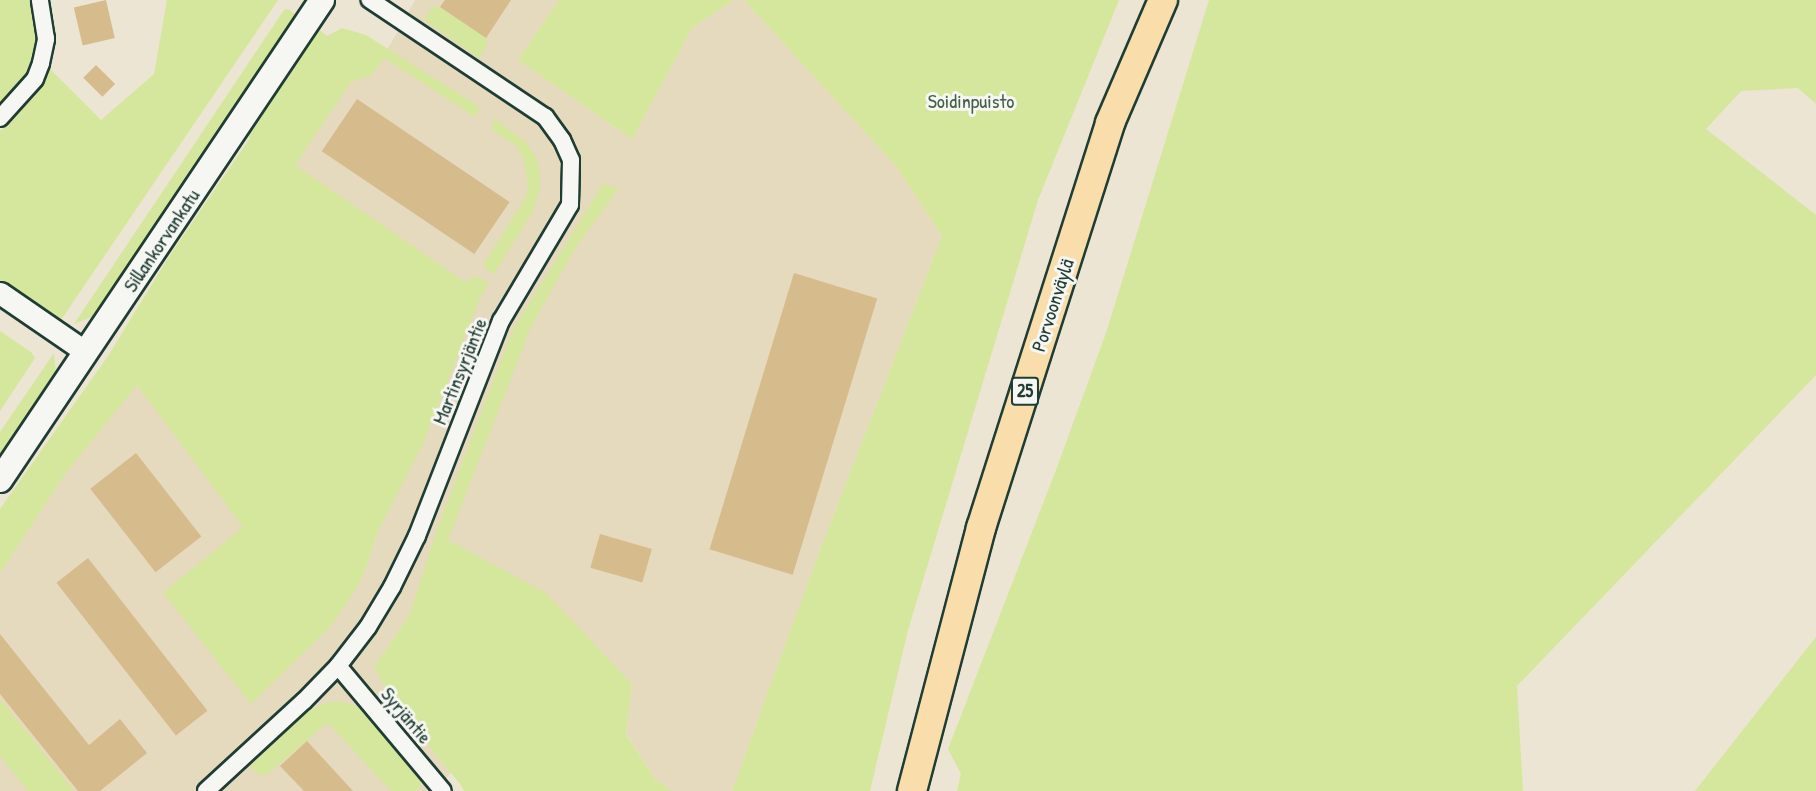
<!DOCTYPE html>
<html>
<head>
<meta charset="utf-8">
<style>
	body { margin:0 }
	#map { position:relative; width:1816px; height:791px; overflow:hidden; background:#ece5d3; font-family:"Patrick Hand",sans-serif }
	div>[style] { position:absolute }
	.built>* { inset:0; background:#e5d9be }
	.green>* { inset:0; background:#d5e79c }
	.building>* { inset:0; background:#d6bc8c; transform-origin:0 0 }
	.roads { filter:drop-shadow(2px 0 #1f3d34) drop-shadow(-2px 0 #1f3d34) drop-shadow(0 2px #1f3d34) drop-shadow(0 -2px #1f3d34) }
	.minor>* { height:16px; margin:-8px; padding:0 8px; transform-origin:8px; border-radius:8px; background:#f6f6f2 }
	.tertiary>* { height:21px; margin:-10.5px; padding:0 10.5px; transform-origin:10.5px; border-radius:10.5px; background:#f6f6f2 }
	.secondary>* { height:24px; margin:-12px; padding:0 12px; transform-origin:12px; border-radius:12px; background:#f6f6f2 }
	.trunk>* { height:28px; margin:-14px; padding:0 14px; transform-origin:14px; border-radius:14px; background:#f9deab }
	span { translate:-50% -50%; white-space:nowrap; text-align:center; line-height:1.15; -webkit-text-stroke:6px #f6f6f2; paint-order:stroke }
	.shield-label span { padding:2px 4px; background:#f6f6f2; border:2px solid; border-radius:4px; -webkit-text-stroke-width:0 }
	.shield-label { font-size:18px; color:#1f3d34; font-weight:700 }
	.park-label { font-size:20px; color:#435f49 }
	.street-label { font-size:20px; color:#1f3d34 }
</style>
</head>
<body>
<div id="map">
	<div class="built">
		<i style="clip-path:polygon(415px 0,559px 0,518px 60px,632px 139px,692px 28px,734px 0,744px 0,895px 165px,942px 236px,812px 571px,732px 791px,673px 791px,655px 779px,626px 733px,632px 684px,410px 614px,374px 667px,396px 707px,451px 773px,435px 791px,0 791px,0 573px,66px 473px,136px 385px,356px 589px,368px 563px,378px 531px,279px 123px,385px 54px)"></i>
	</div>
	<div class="green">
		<i style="clip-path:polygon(0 0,32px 0,37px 44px,31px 70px,0 107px)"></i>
		<i style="clip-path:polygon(167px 0,278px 0,61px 320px,57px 319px,0 282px,0 131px,36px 95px,50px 69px,101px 120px,154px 74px)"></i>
		<i style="clip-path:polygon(559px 0,734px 0,692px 28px,632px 139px,518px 60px)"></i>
		<i style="clip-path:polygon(744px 0,1119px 0,1038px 200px,908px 630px,870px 791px,732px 791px,812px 571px,942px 236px,895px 165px)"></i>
		<i style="clip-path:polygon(1209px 0,1816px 0,1816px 104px,1798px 88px,1741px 91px,1706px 129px,1816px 215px,1816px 375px,1517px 686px,1523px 791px,957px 791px,961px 774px,948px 749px,1056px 470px,1106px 333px)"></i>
		<i style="clip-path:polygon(432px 7px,440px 7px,486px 38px,487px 45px,479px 58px,424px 20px)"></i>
		<i style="clip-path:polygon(288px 9px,297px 16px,95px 316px,74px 324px,284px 10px)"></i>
		<i style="clip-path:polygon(317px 28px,327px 36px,342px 28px,366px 35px,480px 107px,475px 117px,384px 58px,371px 76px,351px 82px,295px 165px,465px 282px,476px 276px,489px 283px,480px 298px,423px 444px,378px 531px,368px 563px,356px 589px,330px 627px,251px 704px,163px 593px,243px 527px,137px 385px,66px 473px,0 573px,0 509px,108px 356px,168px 258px,250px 138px,245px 133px)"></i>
		<i style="clip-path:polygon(494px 118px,526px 142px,536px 157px,540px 175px,540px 189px,532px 213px,494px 274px,484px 268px,484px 264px,526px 197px,528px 188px,524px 158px,516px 146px,491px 129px)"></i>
		<i style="clip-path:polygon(603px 184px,619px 188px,575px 249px,531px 327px,448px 540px,546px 593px,632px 684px,626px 734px,655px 779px,673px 791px,464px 791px,461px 785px,396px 707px,374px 667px,410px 614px,435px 535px,513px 329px)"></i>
		<i style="clip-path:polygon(0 331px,31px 352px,35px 358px,0 411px)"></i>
		<i style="clip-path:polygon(54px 353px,56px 375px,0 459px,0 432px)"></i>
		<i style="clip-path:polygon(1816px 637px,1816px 791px,1695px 791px)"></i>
		<i style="clip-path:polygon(0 700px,6px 706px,74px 791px,28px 791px,0 756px)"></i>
		<i style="clip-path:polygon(329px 702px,342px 702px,356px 706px,368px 716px,421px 782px,421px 786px,416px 791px,391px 791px,330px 725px,326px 724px,266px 775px,258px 774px,252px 769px,252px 764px,310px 710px)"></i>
	</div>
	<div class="building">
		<i style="left:106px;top:0;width:39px;height:33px;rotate:77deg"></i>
		<i style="clip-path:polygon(445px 0,511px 0,486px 38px,440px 7px)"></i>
		<i style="left:96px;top:65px;width:27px;height:18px;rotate:45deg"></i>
		<i style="left:357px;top:99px;width:184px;height:63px;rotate:34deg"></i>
		<i style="left:794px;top:273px;width:87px;height:289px;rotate:17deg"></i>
		<i style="left:136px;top:453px;width:106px;height:58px;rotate:52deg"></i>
		<i style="left:600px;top:534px;width:54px;height:35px;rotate:16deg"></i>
		<i style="left:88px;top:558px;width:194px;height:40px;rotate:52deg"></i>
		<i style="clip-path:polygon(0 634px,89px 745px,120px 719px,147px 753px,100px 791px,78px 791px,0 694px)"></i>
		<i style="clip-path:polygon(307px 741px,353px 791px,304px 791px,280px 766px)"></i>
	</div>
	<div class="roads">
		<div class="minor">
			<i style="left:0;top:118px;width:52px;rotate:-48.1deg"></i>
			<i style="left:35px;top:79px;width:17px;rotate:-69deg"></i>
			<i style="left:41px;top:63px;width:25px;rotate:-78deg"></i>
			<i style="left:46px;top:39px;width:39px;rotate:-99deg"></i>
			<i style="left:338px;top:666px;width:163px;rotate:50deg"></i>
			<i style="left:206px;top:791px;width:133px;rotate:-42.6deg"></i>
			<i style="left:304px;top:701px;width:49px;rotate:-45.8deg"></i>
			<i style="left:338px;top:666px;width:49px;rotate:-52.4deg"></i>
			<i style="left:368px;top:627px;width:47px;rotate:-59deg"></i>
			<i style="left:392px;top:587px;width:57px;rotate:-63.9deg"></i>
			<i style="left:417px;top:536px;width:231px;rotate:-68.7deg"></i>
			<i style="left:501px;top:321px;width:135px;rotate:-59.3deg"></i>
			<i style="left:570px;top:205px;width:45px;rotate:-88.7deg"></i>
			<i style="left:571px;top:160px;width:22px;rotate:-114deg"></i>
			<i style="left:562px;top:140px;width:29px;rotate:-126deg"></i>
			<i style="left:545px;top:117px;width:211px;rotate:-146.2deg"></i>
		</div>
		<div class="tertiary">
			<i style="left:0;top:293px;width:104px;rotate:34.5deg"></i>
		</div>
		<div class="secondary">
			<i style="left:0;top:480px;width:578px;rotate:-56.14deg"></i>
		</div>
		<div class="trunk">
			<i style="left:912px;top:791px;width:272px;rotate:-75.3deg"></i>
			<i style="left:981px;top:528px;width:425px;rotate:-72.3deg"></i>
			<i style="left:1110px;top:123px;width:134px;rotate:-66.7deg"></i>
		</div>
	</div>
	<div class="shield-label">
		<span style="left:1025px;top:391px">25</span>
	</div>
	<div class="park-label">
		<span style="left:971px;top:100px">Soidinpuisto</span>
	</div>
	<div class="street-label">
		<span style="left:161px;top:240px;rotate:-56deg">Sillankorvankatu</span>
		<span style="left:1052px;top:305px;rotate:-72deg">Porvoonväylä</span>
		<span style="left:459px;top:371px;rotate:-68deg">Martinsyrjäntie</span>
		<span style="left:407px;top:715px;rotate:50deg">Syrjäntie</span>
	</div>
</div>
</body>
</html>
